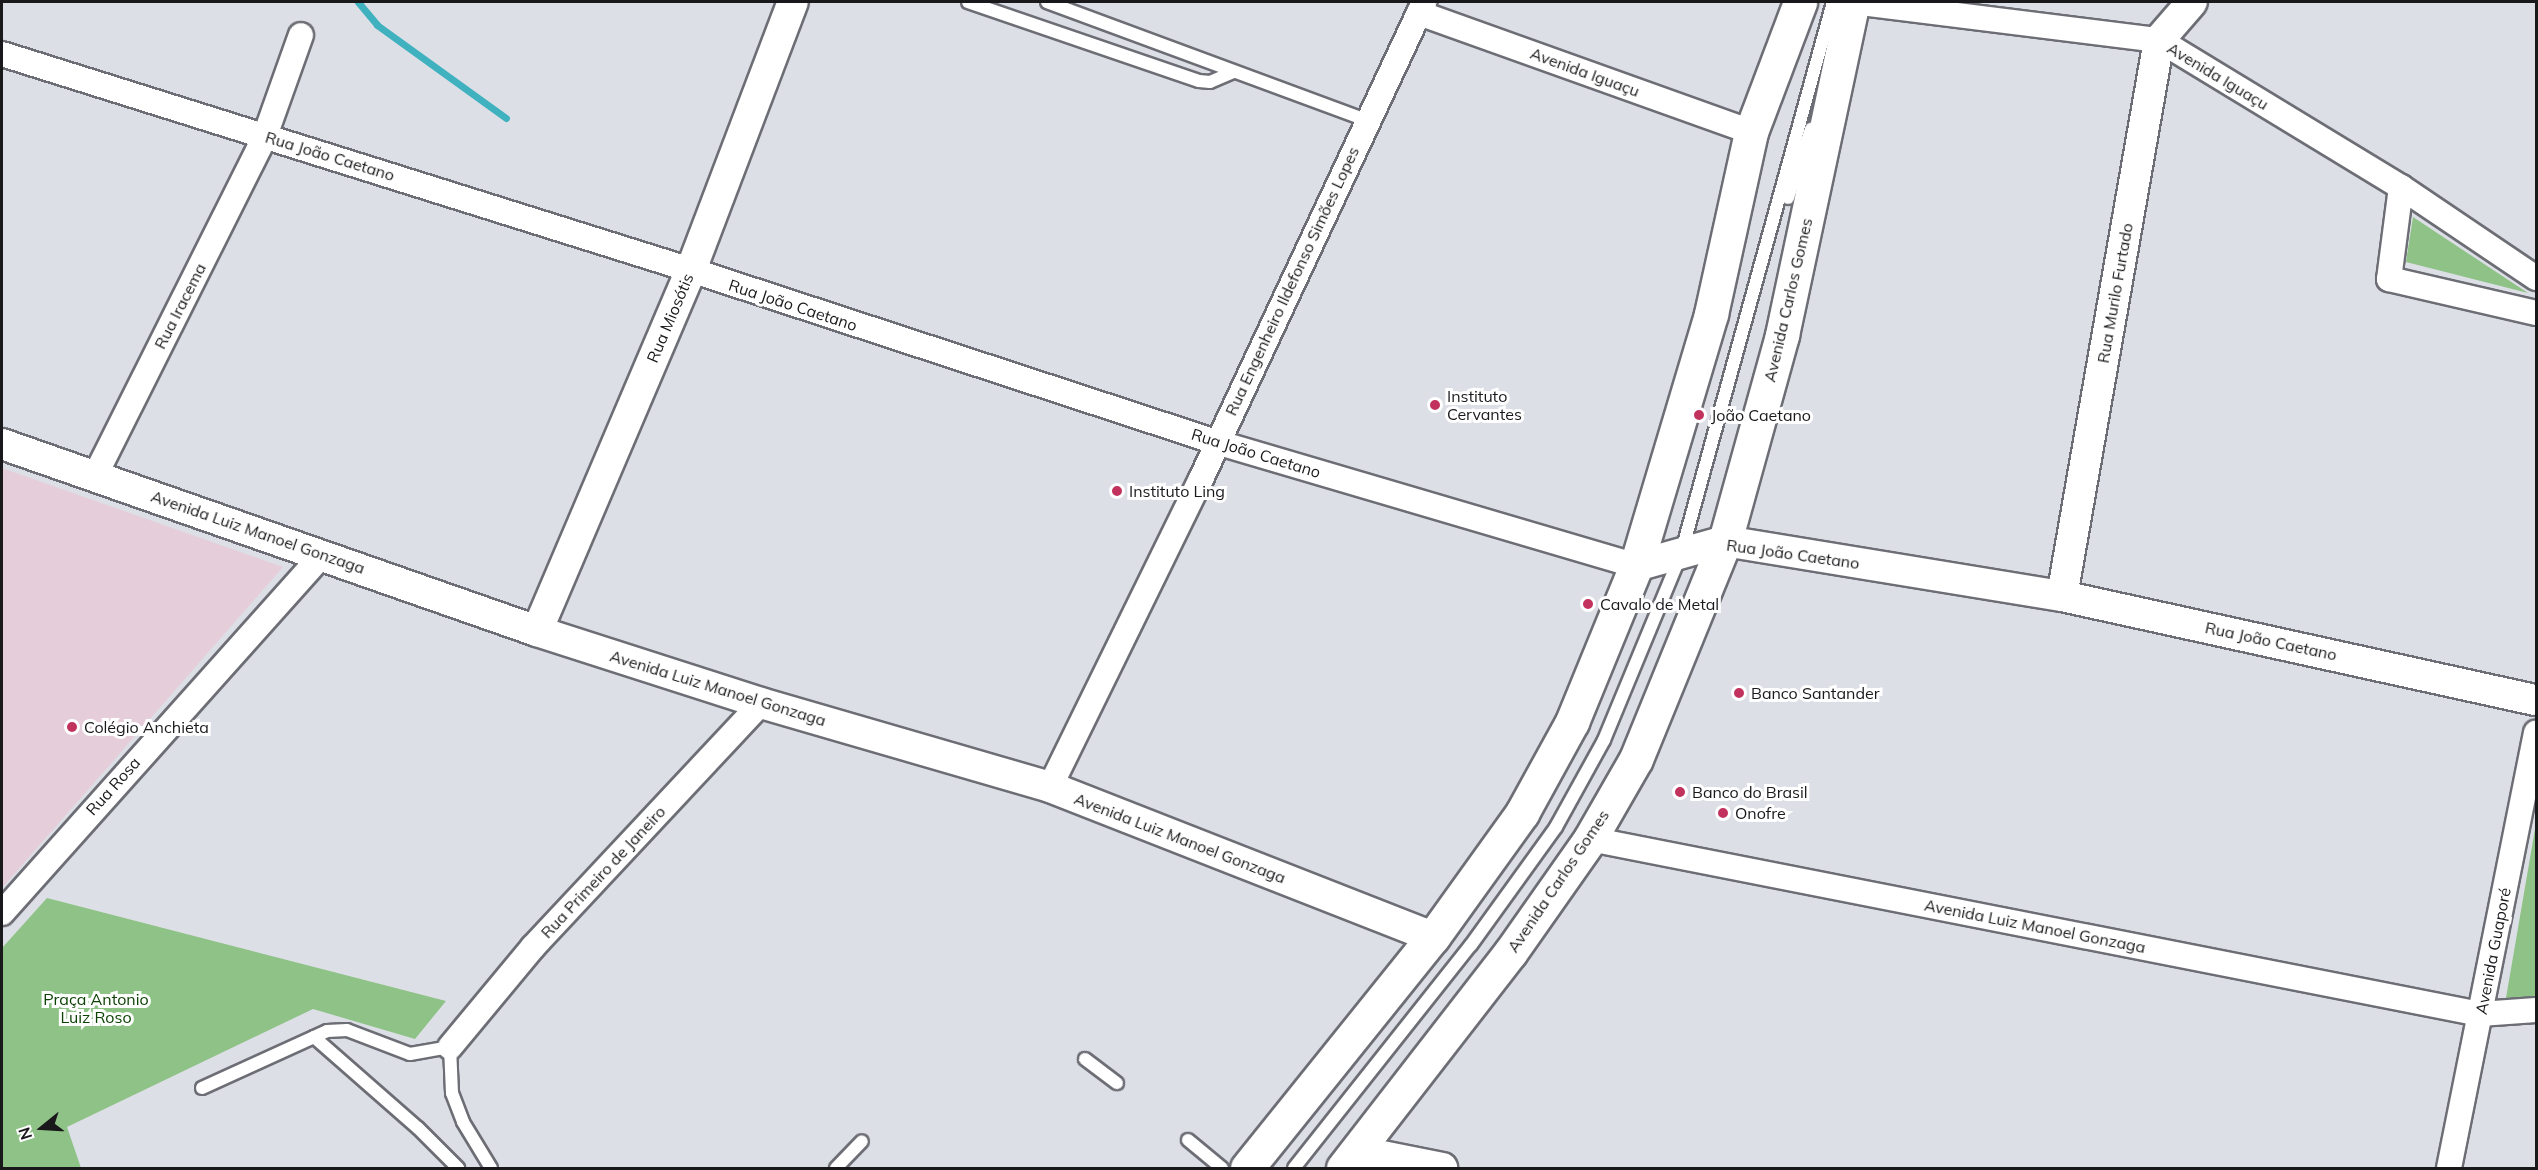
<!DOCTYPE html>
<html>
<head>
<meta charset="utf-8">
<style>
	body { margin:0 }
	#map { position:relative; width:2538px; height:1170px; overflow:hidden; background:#dddfe6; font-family:Mulish,sans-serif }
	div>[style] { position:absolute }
	.education>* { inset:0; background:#e5ced9 }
	.green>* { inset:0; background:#8ec286 }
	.stream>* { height:7px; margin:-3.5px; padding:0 3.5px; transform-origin:3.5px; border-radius:3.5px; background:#3fb1bf }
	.roads { filter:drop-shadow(2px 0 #6d6e75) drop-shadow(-2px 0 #6d6e75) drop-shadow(0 2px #6d6e75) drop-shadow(0 -2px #6d6e75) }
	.service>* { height:12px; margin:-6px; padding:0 6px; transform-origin:6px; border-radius:6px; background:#fff }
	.minor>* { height:24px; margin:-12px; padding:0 12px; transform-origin:12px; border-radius:12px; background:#fff }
	.tertiary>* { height:30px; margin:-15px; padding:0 15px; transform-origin:15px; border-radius:15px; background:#fff }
	.primary>* { height:33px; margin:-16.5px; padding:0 16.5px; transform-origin:16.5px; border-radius:16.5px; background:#fff }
	.dots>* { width:16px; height:16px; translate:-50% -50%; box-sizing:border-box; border:3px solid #fff; border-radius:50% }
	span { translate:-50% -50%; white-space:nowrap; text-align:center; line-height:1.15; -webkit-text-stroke:6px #fff; paint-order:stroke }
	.street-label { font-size:16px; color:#19191c }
	.poi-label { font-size:16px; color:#19191c }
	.left { translate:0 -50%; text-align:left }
	.park-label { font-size:16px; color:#0c4304 }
	.frame { position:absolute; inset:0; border:3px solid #19191c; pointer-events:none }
	.north { position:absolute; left:12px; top:1098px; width:60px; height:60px; -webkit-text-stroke:4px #fff; paint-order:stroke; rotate:252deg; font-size:16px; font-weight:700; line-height:24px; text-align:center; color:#19191c }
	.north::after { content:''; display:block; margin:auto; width:21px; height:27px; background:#19191c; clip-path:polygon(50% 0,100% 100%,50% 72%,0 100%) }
</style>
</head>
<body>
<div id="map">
	<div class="education">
		<i style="clip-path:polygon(2px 468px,283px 567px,2px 888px)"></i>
	</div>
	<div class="green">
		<i style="clip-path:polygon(2413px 217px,2528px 293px,2406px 262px)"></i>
		<i style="clip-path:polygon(2536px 823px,2536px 997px,2506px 998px)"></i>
		<i style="clip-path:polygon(47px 898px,446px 1001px,415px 1039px,313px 1009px,67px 1127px,81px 1168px,2px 1168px,2px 948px)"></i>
	</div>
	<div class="stream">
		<i style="left:358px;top:2px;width:30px;rotate:50deg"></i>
		<i style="left:377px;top:25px;width:159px;rotate:35.8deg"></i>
	</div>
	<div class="roads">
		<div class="service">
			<i style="left:968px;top:2px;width:244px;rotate:18.9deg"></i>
			<i style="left:1199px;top:81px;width:11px;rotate:5deg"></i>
			<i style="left:1210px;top:82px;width:26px;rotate:-23deg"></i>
			<i style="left:1047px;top:2px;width:342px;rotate:20.3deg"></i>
			<i style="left:1788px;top:198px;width:73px;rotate:-71.6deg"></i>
			<i style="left:314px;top:1037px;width:138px;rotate:41.2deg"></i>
			<i style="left:418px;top:1128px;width:57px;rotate:45deg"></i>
			<i style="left:1085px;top:1059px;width:40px;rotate:37deg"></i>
			<i style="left:202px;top:1088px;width:137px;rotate:-24.5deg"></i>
			<i style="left:327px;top:1031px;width:20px;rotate:-3deg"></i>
			<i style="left:347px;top:1030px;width:67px;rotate:20.9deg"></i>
			<i style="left:410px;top:1054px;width:41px;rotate:-9.9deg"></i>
			<i style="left:450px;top:1047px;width:46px;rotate:87.5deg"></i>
			<i style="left:452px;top:1093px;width:31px;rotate:69deg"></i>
			<i style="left:463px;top:1122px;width:54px;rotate:58.7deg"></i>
			<i style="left:1188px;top:1140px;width:44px;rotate:39.5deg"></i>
			<i style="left:836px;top:1168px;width:37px;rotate:-46deg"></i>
			<i style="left:1294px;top:1168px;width:285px;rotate:-51.6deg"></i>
			<i style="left:1471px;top:945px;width:145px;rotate:-54.2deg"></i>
			<i style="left:1556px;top:827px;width:99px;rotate:-61.1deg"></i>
			<i style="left:1604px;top:740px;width:201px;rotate:-67.5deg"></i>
			<i style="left:1681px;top:554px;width:573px;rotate:-74.6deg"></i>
		</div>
		<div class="minor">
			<i style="left:1853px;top:2px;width:308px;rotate:7.1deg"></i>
			<i style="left:2159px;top:40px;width:283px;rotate:31.3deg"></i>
			<i style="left:2401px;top:187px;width:163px;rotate:34deg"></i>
			<i style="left:1419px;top:13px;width:353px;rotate:19.7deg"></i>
			<i style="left:2px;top:54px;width:722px;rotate:17.41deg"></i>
			<i style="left:691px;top:270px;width:552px;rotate:18.14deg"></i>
			<i style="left:1216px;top:442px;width:438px;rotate:16.4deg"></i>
			<i style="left:2401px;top:187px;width:93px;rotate:97.4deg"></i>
			<i style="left:2389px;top:279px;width:151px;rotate:13deg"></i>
			<i style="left:95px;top:476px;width:380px;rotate:-63.4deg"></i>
			<i style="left:265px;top:136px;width:107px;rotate:-70.4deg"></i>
			<i style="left:1050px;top:787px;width:343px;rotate:-63.9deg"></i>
			<i style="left:1201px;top:479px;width:527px;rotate:-64.94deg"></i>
			<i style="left:1590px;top:839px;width:907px;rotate:11.12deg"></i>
			<i style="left:2480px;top:1014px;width:56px;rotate:-4.1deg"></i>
			<i style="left:2px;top:913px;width:482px;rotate:-48.2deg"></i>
			<i style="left:450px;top:1047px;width:130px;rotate:-50.3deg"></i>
			<i style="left:533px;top:947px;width:334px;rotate:-46.9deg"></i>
			<i style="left:2449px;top:1168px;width:444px;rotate:-78.7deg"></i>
		</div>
		<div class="tertiary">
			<i style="left:2px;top:444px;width:567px;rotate:19.27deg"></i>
			<i style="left:537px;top:631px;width:235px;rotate:17.8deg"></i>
			<i style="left:761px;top:703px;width:301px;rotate:16.2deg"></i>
			<i style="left:1050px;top:787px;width:411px;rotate:21.4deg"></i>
			<i style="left:1636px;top:566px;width:92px;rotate:-15.7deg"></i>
			<i style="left:1725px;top:541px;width:341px;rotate:9.3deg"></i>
			<i style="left:2062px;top:596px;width:485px;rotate:12.4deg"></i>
			<i style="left:2062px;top:596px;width:564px;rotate:-80.1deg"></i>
			<i style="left:2159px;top:40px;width:50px;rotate:-49deg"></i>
			<i style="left:537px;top:631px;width:392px;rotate:-66.9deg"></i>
			<i style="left:691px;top:270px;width:287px;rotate:-69.2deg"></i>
			<i style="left:1357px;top:1151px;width:87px;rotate:11.3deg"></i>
		</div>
		<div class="primary">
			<i style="left:1247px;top:1168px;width:297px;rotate:-51.2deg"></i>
			<i style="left:1433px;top:937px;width:153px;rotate:-54.3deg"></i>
			<i style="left:1522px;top:813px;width:104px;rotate:-61.2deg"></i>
			<i style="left:1572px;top:722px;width:169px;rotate:-67.7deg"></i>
			<i style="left:1636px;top:566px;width:263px;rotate:-73.4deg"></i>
			<i style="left:1711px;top:314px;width:186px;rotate:-77.6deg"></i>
			<i style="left:1751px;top:132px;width:139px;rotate:-69.3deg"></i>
			<i style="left:1343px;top:1168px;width:272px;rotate:-52.2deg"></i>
			<i style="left:1510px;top:953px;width:139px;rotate:-54.9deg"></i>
			<i style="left:1590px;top:839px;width:92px;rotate:-60.1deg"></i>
			<i style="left:1636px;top:759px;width:235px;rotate:-67.8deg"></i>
			<i style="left:1725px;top:541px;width:214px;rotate:-74.5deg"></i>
			<i style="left:1782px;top:335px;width:340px;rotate:-78deg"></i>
		</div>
	</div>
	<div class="dots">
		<i style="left:1435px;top:405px;background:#c1325d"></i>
		<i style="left:1699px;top:415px;background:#c1325d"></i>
		<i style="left:1117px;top:491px;background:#c1325d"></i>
		<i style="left:1588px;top:604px;background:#c1325d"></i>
		<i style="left:1739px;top:693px;background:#c1325d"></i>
		<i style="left:72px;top:727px;background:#c1325d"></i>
		<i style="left:1680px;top:792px;background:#c1325d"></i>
		<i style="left:1723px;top:813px;background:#c1325d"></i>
	</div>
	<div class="street-label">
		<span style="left:1585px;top:72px;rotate:20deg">Avenida Iguaçu</span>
		<span style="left:2218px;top:76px;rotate:31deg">Avenida Iguaçu</span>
		<span style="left:330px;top:156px;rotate:17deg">Rua João Caetano</span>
		<span style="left:1292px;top:281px;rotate:-65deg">Rua Engenheiro Ildefonso Simões Lopes</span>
		<span style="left:2115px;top:293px;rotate:-80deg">Rua Murilo Furtado</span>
		<span style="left:1788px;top:300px;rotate:-77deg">Avenida Carlos Gomes</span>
		<span style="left:793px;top:305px;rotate:18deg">Rua João Caetano</span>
		<span style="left:180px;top:306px;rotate:-63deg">Rua Iracema</span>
		<span style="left:670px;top:318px;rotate:-67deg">Rua Miosótis</span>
		<span style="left:1256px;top:453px;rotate:17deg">Rua João Caetano</span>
		<span style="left:258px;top:532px;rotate:19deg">Avenida Luiz Manoel Gonzaga</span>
		<span style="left:1793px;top:554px;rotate:8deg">Rua João Caetano</span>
		<span style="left:2271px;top:641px;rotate:12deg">Rua João Caetano</span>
		<span style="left:718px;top:688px;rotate:17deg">Avenida Luiz Manoel Gonzaga</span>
		<span style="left:113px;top:786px;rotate:-48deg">Rua Rosa</span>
		<span style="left:1180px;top:838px;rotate:21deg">Avenida Luiz Manoel Gonzaga</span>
		<span style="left:603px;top:872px;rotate:-47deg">Rua Primeiro de Janeiro</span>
		<span style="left:1558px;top:881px;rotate:-56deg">Avenida Carlos Gomes</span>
		<span style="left:2035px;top:926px;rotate:11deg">Avenida Luiz Manoel Gonzaga</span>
		<span style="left:2493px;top:951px;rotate:-79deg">Avenida Guaporé</span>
	</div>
	<div class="poi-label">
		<span class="left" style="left:1447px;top:405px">Instituto<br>Cervantes</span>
		<span class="left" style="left:1711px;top:415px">João Caetano</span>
		<span class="left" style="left:1129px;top:491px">Instituto Ling</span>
		<span class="left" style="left:1600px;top:604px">Cavalo de Metal</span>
		<span class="left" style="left:1751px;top:693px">Banco Santander</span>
		<span class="left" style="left:84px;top:727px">Colégio Anchieta</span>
		<span class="left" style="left:1692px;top:792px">Banco do Brasil</span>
		<span class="left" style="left:1735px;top:813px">Onofre</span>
	</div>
	<div class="park-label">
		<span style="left:96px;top:1008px">Praça Antonio<br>Luiz Roso</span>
	</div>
	<div class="frame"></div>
	<div class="north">N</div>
</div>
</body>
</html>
